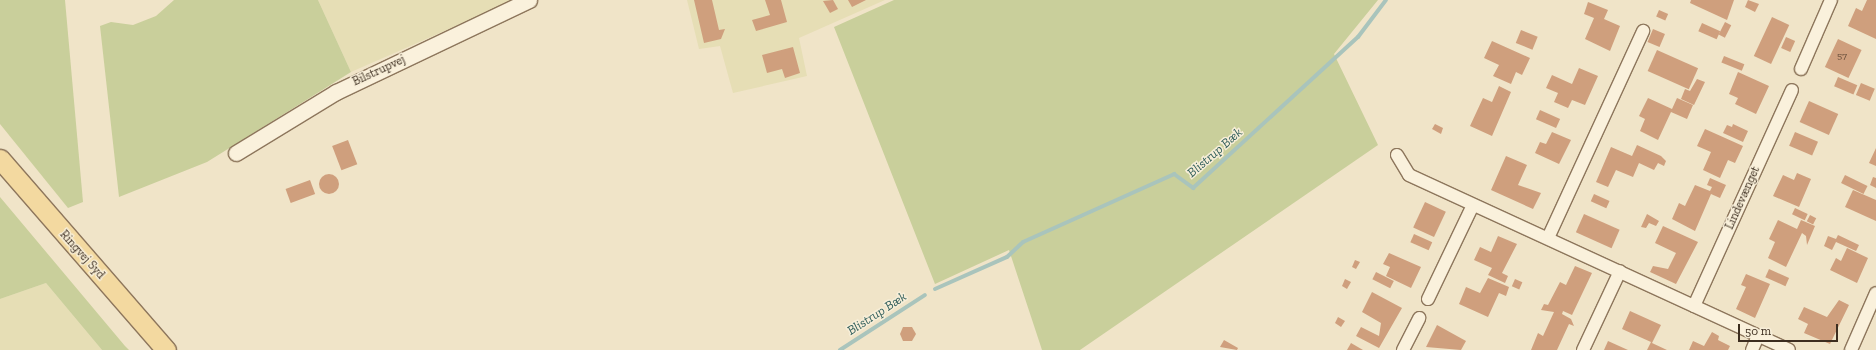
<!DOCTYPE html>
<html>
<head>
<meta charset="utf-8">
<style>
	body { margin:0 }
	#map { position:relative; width:1876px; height:350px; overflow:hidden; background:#f0e4c8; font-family:"Zilla Slab",serif }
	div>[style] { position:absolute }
	.farmland>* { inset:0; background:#e6deb5 }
	.green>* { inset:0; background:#c9cf9b }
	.stream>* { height:4px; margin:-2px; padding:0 2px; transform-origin:2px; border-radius:2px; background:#a9c4bc }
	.building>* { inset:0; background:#cf9f7d; transform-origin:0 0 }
	.round { border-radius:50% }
	.roads { filter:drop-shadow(1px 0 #8d765c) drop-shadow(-1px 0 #8d765c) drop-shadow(0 1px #8d765c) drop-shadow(0 -1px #8d765c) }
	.minor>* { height:12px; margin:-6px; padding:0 6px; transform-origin:6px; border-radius:6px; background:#faf1dc }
	.tertiary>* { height:15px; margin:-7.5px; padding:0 7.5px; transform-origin:7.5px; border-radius:7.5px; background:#faf1dc }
	.primary>* { height:19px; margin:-9.5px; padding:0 9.5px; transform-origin:9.5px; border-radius:9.5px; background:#f3d9a0 }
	span { translate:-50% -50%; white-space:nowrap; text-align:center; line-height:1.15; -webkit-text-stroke:3px #f7eed8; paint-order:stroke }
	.number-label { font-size:10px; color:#624a37 }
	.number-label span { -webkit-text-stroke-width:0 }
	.street-label { font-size:12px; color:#3d2e20 }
	.water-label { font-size:13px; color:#2f5d5a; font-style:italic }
	.scale { position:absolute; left:1738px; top:324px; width:100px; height:18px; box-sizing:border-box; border:2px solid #3d2e20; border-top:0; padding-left:5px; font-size:12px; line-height:14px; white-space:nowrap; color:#3d2e20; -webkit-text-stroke:3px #f7eed8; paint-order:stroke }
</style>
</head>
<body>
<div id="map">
	<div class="farmland">
		<i style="clip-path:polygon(318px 0,515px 0,351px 72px)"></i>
		<i style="clip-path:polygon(687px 0,885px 0,799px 38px,807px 76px,733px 93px,720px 46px,699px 49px)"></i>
		<i style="clip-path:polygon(46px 283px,102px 350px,0 350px,0 299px)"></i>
	</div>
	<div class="green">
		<i style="clip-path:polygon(0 0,65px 0,83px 202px,68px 208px,0 124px)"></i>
		<i style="clip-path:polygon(174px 0,318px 0,351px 72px,207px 162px,119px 197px,100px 26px,111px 22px,133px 25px,156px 16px)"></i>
		<i style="clip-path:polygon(894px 0,1378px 0,1334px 54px,1378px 145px,1080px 350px,1042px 350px,1009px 250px,935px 284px,834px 27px)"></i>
		<i style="clip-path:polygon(0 197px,125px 346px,129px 350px,102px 350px,46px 283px,0 299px)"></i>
	</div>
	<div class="stream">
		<i style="left:935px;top:289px;width:79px;rotate:-24deg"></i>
		<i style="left:1007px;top:257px;width:22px;rotate:-43deg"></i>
		<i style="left:1023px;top:242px;width:166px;rotate:-24.2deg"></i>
		<i style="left:1174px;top:174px;width:24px;rotate:36deg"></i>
		<i style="left:1193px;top:188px;width:224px;rotate:-42.5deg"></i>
		<i style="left:1358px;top:37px;width:46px;rotate:-52.9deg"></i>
		<i style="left:840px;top:350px;width:101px;rotate:-32.9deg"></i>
	</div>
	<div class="building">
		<i style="clip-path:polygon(694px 0,712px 0,719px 30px,725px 29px,721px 39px,704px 43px)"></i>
		<i style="clip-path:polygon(765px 0,781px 0,787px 22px,756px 31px,752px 20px,770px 15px)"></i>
		<i style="clip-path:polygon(833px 0,838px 9px,830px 13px,823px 1px)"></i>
		<i style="clip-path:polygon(848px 0,866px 0,852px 7px)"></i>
		<i style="clip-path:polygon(1691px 0,1734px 0,1727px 20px,1690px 3px)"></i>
		<i style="clip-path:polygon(1748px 0,1759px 4px,1755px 12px,1745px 7px)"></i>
		<i style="clip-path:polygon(1867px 0,1876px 0,1876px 39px,1848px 26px,1856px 8px,1862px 11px)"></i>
		<i style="clip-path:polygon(1588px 2px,1608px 10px,1604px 19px,1620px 26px,1610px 51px,1585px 39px,1594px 18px,1584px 14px)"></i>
		<i style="left:1659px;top:10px;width:10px;height:7px;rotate:24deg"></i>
		<i style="left:1772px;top:17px;width:19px;height:43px;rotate:25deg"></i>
		<i style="left:1725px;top:22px;width:7px;height:14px;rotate:27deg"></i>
		<i style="left:1702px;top:23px;width:20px;height:9px;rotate:24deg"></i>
		<i style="left:1653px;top:29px;width:13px;height:14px;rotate:23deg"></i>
		<i style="left:1521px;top:30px;width:18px;height:14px;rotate:22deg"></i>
		<i style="left:1786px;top:37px;width:10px;height:12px;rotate:24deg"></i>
		<i style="left:1838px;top:39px;width:26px;height:31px;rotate:25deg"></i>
		<i style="clip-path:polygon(1492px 41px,1530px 58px,1522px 75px,1516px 72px,1511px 84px,1493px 76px,1499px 65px,1484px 58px)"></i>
		<i style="clip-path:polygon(793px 47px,800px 73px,785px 78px,782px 69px,767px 73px,762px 55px)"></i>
		<i style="left:1657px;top:50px;width:45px;height:23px;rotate:24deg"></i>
		<i style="left:1724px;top:56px;width:22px;height:7px;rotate:22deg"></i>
		<i style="clip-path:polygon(1579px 68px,1598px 76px,1585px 105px,1572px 100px,1568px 108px,1554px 102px,1558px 93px,1546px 88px,1552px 75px,1572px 84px)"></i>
		<i style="clip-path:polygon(1738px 72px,1769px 86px,1756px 114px,1735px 104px,1738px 98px,1729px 94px)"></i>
		<i style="left:1838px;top:77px;width:21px;height:10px;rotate:23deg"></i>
		<i style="clip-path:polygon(1697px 79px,1705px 82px,1694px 105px,1681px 99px,1685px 89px,1690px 91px)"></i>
		<i style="left:1861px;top:83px;width:15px;height:13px;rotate:23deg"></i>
		<i style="clip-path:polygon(1499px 86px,1511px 92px,1492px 136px,1470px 126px,1483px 98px,1492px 102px)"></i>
		<i style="clip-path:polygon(1648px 98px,1672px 109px,1677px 98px,1693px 105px,1687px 119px,1671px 112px,1658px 140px,1640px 131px,1645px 119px,1639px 116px)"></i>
		<i style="left:1809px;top:101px;width:32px;height:23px;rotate:24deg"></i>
		<i style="left:1540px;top:110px;width:22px;height:10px;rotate:24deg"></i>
		<i style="clip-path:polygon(1435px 124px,1443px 128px,1441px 134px,1432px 129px)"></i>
		<i style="clip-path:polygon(1733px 124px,1748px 131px,1743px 142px,1723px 133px,1727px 125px,1732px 127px)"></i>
		<i style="clip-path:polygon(1705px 129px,1743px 146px,1735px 163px,1728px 160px,1720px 178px,1703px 170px,1711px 152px,1697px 146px)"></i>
		<i style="clip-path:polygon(1552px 132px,1571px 140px,1559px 164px,1535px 153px,1540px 142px,1546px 144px)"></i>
		<i style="left:1795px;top:132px;width:25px;height:15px;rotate:23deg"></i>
		<i style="left:348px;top:140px;width:26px;height:17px;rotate:69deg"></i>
		<i style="clip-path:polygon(1637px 145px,1661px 156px,1666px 161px,1664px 166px,1658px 163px,1654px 170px,1639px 163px,1633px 177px,1616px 170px,1608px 187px,1596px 182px,1611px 147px,1632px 156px)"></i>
		<i style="clip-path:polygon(1876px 148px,1876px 166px,1869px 163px)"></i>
		<i style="clip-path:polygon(1506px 156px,1527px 165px,1518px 185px,1541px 193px,1533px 209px,1491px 190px)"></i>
		<i style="clip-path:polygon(1797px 173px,1811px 179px,1799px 207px,1773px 196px,1783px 175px,1794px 180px)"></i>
		<i class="round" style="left:319px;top:174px;width:20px;height:20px"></i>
		<i style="left:1845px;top:175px;width:25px;height:9px;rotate:26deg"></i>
		<i style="clip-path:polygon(1873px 177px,1876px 178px,1876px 188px,1870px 185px)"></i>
		<i style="clip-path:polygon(1710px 178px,1726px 185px,1720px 198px,1711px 194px,1695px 231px,1672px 219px,1679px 203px,1685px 206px,1695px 185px,1710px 191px,1712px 187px,1707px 185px)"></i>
		<i style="left:310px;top:180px;width:15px;height:26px;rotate:70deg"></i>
		<i style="clip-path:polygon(1853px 190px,1876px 200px,1876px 221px,1845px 207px)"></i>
		<i style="left:1594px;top:194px;width:17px;height:8px;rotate:24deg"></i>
		<i style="left:1425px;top:202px;width:23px;height:28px;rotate:25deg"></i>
		<i style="left:1795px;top:208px;width:14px;height:7px;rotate:25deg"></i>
		<i style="left:1584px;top:214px;width:39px;height:20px;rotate:24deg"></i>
		<i style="clip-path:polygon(1647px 214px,1659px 221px,1656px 226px,1649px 223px,1646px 228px,1641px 227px)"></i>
		<i style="left:1810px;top:215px;width:7px;height:7px;rotate:27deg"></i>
		<i style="clip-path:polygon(1778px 220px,1797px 229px,1801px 220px,1815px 226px,1807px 245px,1806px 236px,1802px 233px,1786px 267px,1768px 258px,1775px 242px,1769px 239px)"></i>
		<i style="clip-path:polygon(1663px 226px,1698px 242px,1676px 284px,1650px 272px,1653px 266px,1668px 269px,1676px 253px,1655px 243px)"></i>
		<i style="left:1414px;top:234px;width:20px;height:9px;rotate:24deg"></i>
		<i style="clip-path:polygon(1838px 235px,1859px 245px,1856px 251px,1836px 242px,1832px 250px,1824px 246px,1828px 236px,1836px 239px)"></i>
		<i style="clip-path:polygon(1498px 236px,1517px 244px,1502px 273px,1508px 276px,1505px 283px,1488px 275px,1492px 268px,1474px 260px,1480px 247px,1491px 252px)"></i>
		<i style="clip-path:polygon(1847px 248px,1868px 258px,1857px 283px,1830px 270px,1836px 258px,1841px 261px)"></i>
		<i style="clip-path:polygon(1389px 253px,1421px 267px,1411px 288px,1386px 276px,1390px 267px,1383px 264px)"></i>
		<i style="clip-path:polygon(1355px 260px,1360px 262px,1356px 269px,1352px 267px)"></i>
		<i style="clip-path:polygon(1575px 266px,1592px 273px,1572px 315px,1563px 311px,1562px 314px,1571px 319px,1574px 326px,1569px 324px,1557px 350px,1531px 350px,1538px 333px,1543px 336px,1554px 312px,1541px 310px,1544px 304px,1548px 305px,1560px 282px,1566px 285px)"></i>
		<i style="left:1769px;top:269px;width:22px;height:9px;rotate:24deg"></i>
		<i style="left:1376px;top:272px;width:20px;height:8px;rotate:27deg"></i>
		<i style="clip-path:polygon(1746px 274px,1770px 284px,1755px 318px,1736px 309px,1746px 287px,1741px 285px)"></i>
		<i style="clip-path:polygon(1488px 278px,1509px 287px,1506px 296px,1499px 293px,1488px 317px,1459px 304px,1466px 287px,1480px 293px)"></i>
		<i style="clip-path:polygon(1345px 279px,1351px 282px,1347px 289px,1342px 286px)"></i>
		<i style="left:1515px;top:279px;width:8px;height:8px;rotate:23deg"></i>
		<i style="clip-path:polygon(1372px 292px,1402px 308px,1379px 348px,1356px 336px,1361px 327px,1379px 336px,1381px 323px,1362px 312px)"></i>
		<i style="clip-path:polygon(1839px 300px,1849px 305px,1830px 344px,1804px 333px,1808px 324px,1798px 319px,1804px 307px,1827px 317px)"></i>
		<i style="clip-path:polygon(1630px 311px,1661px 325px,1652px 343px,1667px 350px,1647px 350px,1651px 342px,1622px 329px)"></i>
		<i style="clip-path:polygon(1338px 317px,1345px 321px,1341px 327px,1335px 323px)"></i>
		<i style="clip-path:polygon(1437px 325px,1466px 341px,1461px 350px,1426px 347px)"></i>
		<i style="clip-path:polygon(903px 327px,912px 327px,916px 334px,912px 341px,903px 341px,900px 334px)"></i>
		<i style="clip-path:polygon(1712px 332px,1719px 336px,1718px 340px,1730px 346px,1728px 350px,1689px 350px,1693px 341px,1704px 346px)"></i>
		<i style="clip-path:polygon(1224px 340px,1238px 348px,1237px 350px,1220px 347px)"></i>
		<i style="clip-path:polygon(1608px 341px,1628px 350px,1604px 350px)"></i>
		<i style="clip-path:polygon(1351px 343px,1363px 350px,1347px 350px)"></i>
	</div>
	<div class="roads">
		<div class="minor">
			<i style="left:1801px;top:69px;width:75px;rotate:-66.5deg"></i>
			<i style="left:1397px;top:155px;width:23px;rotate:59deg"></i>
			<i style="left:1409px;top:175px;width:418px;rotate:24.7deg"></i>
			<i style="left:1548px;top:238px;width:228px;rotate:-65.3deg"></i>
			<i style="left:1428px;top:299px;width:104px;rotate:-64.4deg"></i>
			<i style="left:1694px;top:306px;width:237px;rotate:-65.6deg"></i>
			<i style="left:1403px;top:350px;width:36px;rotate:-63deg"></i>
			<i style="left:1583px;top:350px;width:87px;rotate:-64.9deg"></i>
			<i style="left:1752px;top:350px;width:15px;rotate:-67deg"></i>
			<i style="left:1851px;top:350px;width:62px;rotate:-66.3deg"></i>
		</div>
		<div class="tertiary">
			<i style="left:236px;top:153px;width:117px;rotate:-31.4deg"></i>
			<i style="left:336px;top:92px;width:214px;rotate:-25.5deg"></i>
		</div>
		<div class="primary">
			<i style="left:0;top:159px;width:253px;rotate:49deg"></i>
		</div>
	</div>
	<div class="number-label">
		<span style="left:1842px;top:57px">57</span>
	</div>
	<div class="street-label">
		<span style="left:379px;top:71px;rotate:-25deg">Bilstrupvej</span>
		<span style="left:1743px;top:198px;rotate:-66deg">Lindevænget</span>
		<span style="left:82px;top:255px;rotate:48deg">Ringvej Syd</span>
	</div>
	<div class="water-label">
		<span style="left:1215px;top:153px;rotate:-41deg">Blistrup Bæk</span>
		<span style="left:877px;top:314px;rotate:-33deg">Blistrup Bæk</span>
	</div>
	<div class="scale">50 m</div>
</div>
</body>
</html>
